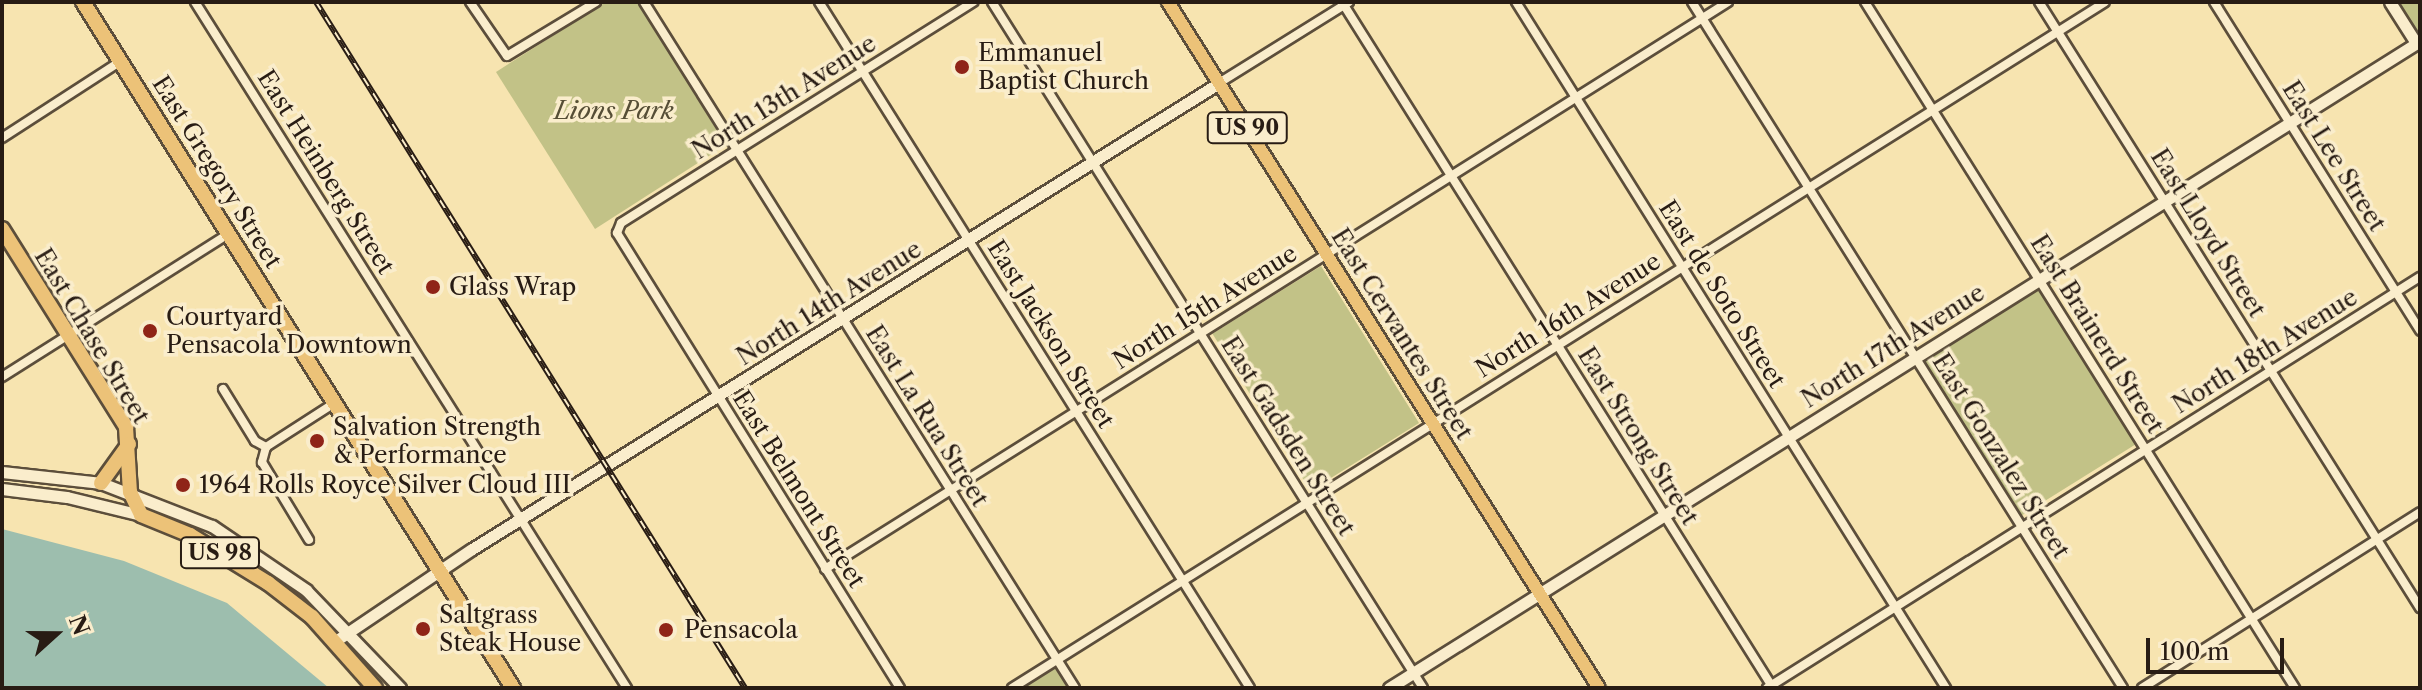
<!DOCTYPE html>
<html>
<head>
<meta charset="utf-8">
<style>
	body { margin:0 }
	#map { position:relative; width:2422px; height:690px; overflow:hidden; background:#f7e4b0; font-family:"Libre Caslon Text",serif }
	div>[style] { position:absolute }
	.green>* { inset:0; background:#c2c287; transform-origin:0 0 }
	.water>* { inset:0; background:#9dbeae }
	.roads { filter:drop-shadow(2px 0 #5c4e3b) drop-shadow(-2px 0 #5c4e3b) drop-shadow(0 2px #5c4e3b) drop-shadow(0 -2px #5c4e3b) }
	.street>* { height:8px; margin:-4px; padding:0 4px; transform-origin:4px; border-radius:4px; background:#faedcc }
	.secondary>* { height:11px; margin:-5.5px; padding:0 5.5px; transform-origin:5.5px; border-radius:5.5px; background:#faedcc }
	.primary>* { height:12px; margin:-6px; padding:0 6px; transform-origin:6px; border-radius:6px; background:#ecc278 }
	.highway>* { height:14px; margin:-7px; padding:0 7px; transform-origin:7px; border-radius:7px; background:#ecc278 }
	.rail>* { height:6px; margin-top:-3px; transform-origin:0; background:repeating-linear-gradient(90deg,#faedcc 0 9px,#281c14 0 18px); box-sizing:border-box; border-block:2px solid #281c14 }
	.dots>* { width:22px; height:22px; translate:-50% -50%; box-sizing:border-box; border:4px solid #faedcc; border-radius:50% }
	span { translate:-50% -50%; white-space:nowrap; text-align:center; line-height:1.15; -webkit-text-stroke:7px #faedcc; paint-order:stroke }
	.shield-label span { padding:2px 6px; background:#faedcc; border:2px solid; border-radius:6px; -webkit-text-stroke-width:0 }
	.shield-label { font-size:22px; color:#281c14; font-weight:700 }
	.poi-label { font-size:24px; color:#281c14 }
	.left { translate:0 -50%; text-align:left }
	.street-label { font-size:24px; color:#281c14 }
	.park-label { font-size:24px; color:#564e36; font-style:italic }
	.frame { position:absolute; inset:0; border:4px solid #281c14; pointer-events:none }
	.north { position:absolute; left:16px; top:594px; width:80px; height:80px; -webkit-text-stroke:6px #faedcc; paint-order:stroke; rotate:69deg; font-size:22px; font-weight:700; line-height:32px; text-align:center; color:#281c14 }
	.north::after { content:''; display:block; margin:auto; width:28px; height:36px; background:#281c14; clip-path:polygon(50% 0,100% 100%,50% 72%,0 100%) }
	.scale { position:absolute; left:2146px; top:638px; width:138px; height:36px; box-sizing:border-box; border:4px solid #281c14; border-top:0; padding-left:10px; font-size:24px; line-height:28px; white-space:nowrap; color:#281c14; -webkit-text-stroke:6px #faedcc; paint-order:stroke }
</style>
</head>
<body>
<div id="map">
	<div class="green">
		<i style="clip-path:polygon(606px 2px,638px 2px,726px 145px,595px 229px,496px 72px)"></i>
		<i style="clip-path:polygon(2398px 2px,2420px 2px,2420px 31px,2417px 32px)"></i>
		<i style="left:1321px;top:266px;width:185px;height:128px;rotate:58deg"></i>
		<i style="left:2038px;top:286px;width:186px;height:137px;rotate:58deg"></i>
		<i style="clip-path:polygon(1055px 667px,1068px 688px,1020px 688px)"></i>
	</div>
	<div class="water">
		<i style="clip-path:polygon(2px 529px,124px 561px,227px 603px,329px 688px,2px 688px)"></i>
	</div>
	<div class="roads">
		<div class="street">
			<i style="left:195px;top:2px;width:811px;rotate:57.8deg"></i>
			<i style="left:470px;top:2px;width:65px;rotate:55.6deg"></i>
			<i style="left:507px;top:56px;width:104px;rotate:-31.2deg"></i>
			<i style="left:644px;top:2px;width:810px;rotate:57.86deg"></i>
			<i style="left:819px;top:2px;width:810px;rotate:57.86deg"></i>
			<i style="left:992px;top:2px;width:810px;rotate:57.86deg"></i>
			<i style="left:1342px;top:2px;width:810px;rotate:57.86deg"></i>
			<i style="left:1516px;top:2px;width:810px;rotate:57.92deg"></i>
			<i style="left:1692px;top:2px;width:810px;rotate:57.86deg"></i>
			<i style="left:1865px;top:2px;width:810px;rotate:57.92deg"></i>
			<i style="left:2039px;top:2px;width:716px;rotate:57.84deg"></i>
			<i style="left:2214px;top:2px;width:388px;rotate:57.9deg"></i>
			<i style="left:1219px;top:83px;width:153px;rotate:-31.9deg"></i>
			<i style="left:2px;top:138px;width:142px;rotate:-32.9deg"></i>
			<i style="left:2px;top:377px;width:270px;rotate:-32.3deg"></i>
			<i style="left:223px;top:389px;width:61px;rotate:58.4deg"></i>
			<i style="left:255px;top:441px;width:13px;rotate:29deg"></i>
			<i style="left:266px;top:447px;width:16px;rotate:105deg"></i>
			<i style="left:262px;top:462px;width:91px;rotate:58.9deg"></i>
			<i style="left:266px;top:447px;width:83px;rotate:-32.7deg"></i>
			<i style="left:825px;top:569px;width:1066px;rotate:-32.12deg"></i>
			<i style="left:900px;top:688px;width:536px;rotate:-121.88deg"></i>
			<i style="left:617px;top:233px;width:11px;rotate:-68deg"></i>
			<i style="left:621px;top:223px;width:416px;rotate:-32.1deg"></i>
			<i style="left:1012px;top:688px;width:1290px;rotate:-32.11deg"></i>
			<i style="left:1767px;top:688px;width:772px;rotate:-32.19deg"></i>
			<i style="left:2142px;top:688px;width:329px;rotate:-32.3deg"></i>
		</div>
		<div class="secondary">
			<i style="left:2390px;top:2px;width:49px;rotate:57.6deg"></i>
			<i style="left:2px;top:472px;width:100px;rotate:6.3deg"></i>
			<i style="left:101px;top:483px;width:119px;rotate:21.2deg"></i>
			<i style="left:212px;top:526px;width:114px;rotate:34.2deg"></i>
			<i style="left:306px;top:590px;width:136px;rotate:46.2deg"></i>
			<i style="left:2px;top:489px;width:65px;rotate:7deg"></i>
			<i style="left:67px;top:497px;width:76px;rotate:13.7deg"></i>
			<i style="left:334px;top:642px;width:166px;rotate:-34deg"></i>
			<i style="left:472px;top:549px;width:880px;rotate:-31.96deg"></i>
			<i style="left:1389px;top:688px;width:1217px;rotate:-32.11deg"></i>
		</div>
		<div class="primary">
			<i style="left:1168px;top:2px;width:810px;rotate:57.86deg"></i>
		</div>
		<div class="highway">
			<i style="left:83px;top:2px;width:810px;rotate:57.92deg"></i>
			<i style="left:2px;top:229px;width:234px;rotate:57.9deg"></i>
			<i style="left:126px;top:427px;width:65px;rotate:86.5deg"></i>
			<i style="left:130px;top:492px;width:25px;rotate:64deg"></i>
			<i style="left:141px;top:515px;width:53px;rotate:22.2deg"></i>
			<i style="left:190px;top:535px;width:92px;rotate:31.6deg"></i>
			<i style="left:268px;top:583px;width:56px;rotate:37.7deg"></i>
			<i style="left:312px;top:617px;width:95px;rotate:48.4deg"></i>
			<i style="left:101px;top:483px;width:48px;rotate:-54.3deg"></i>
		</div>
	</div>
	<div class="rail">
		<i style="left:316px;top:2px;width:809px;rotate:57.98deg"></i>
	</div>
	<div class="dots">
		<i style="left:962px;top:67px;background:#8f2418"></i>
		<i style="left:433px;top:287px;background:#8f2418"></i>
		<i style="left:150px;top:331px;background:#8f2418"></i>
		<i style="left:317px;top:441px;background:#8f2418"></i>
		<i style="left:183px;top:485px;background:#8f2418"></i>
		<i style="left:423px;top:629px;background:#8f2418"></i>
		<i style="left:666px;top:630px;background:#8f2418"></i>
	</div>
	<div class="shield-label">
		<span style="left:1247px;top:128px">US 90</span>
		<span style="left:220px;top:553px">US 98</span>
	</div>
	<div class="poi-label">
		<span class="left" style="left:978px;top:67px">Emmanuel<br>Baptist Church</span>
		<span class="left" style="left:449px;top:287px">Glass Wrap</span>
		<span class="left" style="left:166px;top:331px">Courtyard<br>Pensacola Downtown</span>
		<span class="left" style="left:333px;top:441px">Salvation Strength<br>&amp; Performance</span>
		<span class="left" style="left:199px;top:485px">1964 Rolls Royce Silver Cloud III</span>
		<span class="left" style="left:439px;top:629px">Saltgrass<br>Steak House</span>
		<span class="left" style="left:684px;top:630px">Pensacola</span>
	</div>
	<div class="street-label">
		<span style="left:784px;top:97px;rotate:-32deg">North 13th Avenue</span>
		<span style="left:2334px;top:156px;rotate:58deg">East Lee Street</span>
		<span style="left:217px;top:172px;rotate:58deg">East Gregory Street</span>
		<span style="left:326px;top:172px;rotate:58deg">East Heinberg Street</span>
		<span style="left:2208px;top:233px;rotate:58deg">East Lloyd Street</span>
		<span style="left:1722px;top:294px;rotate:58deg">East de Soto Street</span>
		<span style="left:829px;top:303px;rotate:-32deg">North 14th Avenue</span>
		<span style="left:1205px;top:307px;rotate:-32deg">North 15th Avenue</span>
		<span style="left:1568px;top:315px;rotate:-32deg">North 16th Avenue</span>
		<span style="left:1051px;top:334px;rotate:58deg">East Jackson Street</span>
		<span style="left:1402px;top:334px;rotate:58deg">East Cervantes Street</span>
		<span style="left:2097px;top:334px;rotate:58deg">East Brainerd Street</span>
		<span style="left:92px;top:336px;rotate:59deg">East Chase Street</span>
		<span style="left:1893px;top:346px;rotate:-32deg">North 17th Avenue</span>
		<span style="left:2265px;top:351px;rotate:-32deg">North 18th Avenue</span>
		<span style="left:927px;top:416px;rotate:58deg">East La Rua Street</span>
		<span style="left:1288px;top:436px;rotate:58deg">East Gadsden Street</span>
		<span style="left:1638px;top:436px;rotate:58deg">East Strong Street</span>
		<span style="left:2001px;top:456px;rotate:58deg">East Gonzalez Street</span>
		<span style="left:799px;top:489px;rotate:58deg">East Belmont Street</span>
	</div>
	<div class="park-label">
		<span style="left:614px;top:111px">Lions Park</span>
	</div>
	<div class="frame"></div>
	<div class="north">N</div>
	<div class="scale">100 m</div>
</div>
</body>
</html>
